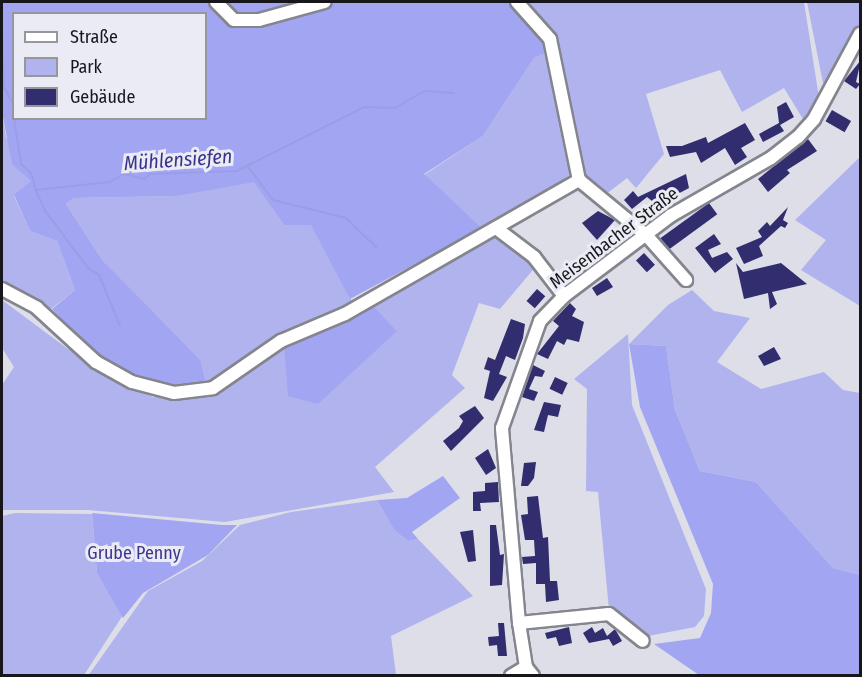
<!DOCTYPE html>
<html>
<head>
<meta charset="utf-8">
<style>
	body { margin:0 }
	#map { position:relative; width:862px; height:677px; overflow:hidden; background:#dddee7; font-family:"Fira Sans Condensed",sans-serif }
	div>[style] { position:absolute }
	.green>* { inset:0; background:#b0b3ee }
	.forest>* { inset:0; background:#a2a5f1 }
	.stream>* { height:2px; margin:-1px; padding:0 1px; transform-origin:1px; border-radius:1px; background:#9b9de9 }
	.building>* { inset:0; background:#312d6e; transform-origin:0 0 }
	.roads { filter:drop-shadow(2px 0 #84858d) drop-shadow(-2px 0 #84858d) drop-shadow(0 2px #84858d) drop-shadow(0 -2px #84858d) }
	.minor>* { height:12px; margin:-6px; padding:0 6px; transform-origin:6px; border-radius:6px; background:#fff }
	span { translate:-50% -50%; white-space:nowrap; text-align:center; line-height:1.15; -webkit-text-stroke:6px #eaebf4; paint-order:stroke }
	.street-label { font-size:18px; color:#17171b }
	.park-label { font-size:18px; color:#3d368d }
	.water-label { font-size:20px; color:#3b338b; font-style:italic }
	.frame { position:absolute; inset:0; border:3px solid #17171b; pointer-events:none }
	.legend { position:absolute; left:12px; top:12px; width:195px; height:108px; box-sizing:border-box; background:#eaebf4; border:2px solid #96969d; margin:0; padding:8px 10px; list-style:none; font-size:18px; color:#17171b }
	.legend li { display:flex; align-items:center; gap:12px; height:30px }
	.legend b { width:30px; border:2px solid #96969d }
</style>
</head>
<body>
<div id="map">
	<div class="green">
		<i style="clip-path:polygon(521px 2px,804px 2px,819px 98px,806px 124px,784px 88px,742px 112px,720px 70px,646px 94px,664px 154px,636px 188px,627px 178px,605px 195px,580px 173px,556px 51px)"></i>
		<i style="clip-path:polygon(807px 2px,860px 2px,860px 29px,829px 82px,823px 83px)"></i>
		<i style="clip-path:polygon(550px 51px,574px 171px,553px 189px,482px 228px,424px 175px,483px 136px,534px 58px)"></i>
		<i style="clip-path:polygon(2px 112px,6px 137px,32px 181px,14px 196px,30px 231px,57px 241px,75px 290px,47px 312px,2px 285px)"></i>
		<i style="clip-path:polygon(860px 157px,860px 306px,801px 270px,826px 240px,795px 220px)"></i>
		<i style="clip-path:polygon(254px 181px,284px 225px,311px 224px,354px 305px,219px 382px,206px 384px,103px 261px,66px 204px,74px 198px,178px 196px)"></i>
		<i style="clip-path:polygon(493px 236px,507px 241px,537px 265px,500px 309px,479px 303px,452px 375px,465px 388px,375px 467px,394px 492px,225px 522px,88px 510px,2px 510px,2px 385px,14px 367px,2px 348px,2px 300px,68px 349px,77px 349px,126px 383px,153px 397px,191px 397px,284px 343px,396px 330px,372px 304px)"></i>
		<i style="clip-path:polygon(692px 290px,714px 311px,750px 318px,717px 362px,761px 389px,824px 372px,843px 390px,860px 393px,860px 575px,833px 568px,756px 482px,700px 471px,675px 410px,666px 346px,629px 344px,668px 305px)"></i>
		<i style="clip-path:polygon(628px 334px,632px 405px,706px 589px,704px 616px,695px 627px,643px 637px,609px 610px,598px 492px,586px 491px,587px 389px,574px 379px)"></i>
		<i style="clip-path:polygon(377px 500px,394px 530px,408px 541px,418px 539px,473px 596px,391px 636px,396px 675px,88px 676px,148px 591px,202px 561px,240px 525px,291px 512px)"></i>
		<i style="clip-path:polygon(15px 513px,92px 514px,97px 573px,123px 615px,84px 675px,2px 676px,2px 516px)"></i>
	</div>
	<div class="forest">
		<i style="clip-path:polygon(evenodd,2px 2px,513px 2px,544px 35px,550px 51px,534px 58px,483px 136px,424px 174px,482px 228px,350px 299px,311px 225px,284px 225px,254px 182px,178px 196px,74px 198px,66px 204px,103px 261px,200px 360px,206px 384px,177px 389px,132px 377px,93px 351px,52px 309px,75px 290px,57px 241px,30px 231px,14px 195px,31px 181px,12px 164px,2px 112px,2px 2px,14px 14px,206px 14px,206px 118px,14px 118px,14px 14px)"></i>
		<i style="clip-path:polygon(372px 304px,397px 331px,318px 404px,288px 396px,284px 343px)"></i>
		<i style="clip-path:polygon(629px 344px,666px 346px,675px 410px,700px 471px,756px 482px,833px 568px,860px 575px,860px 675px,699px 675px,654px 644px,700px 638px,711px 613px,713px 584px,640px 407px)"></i>
		<i style="clip-path:polygon(443px 476px,460px 498px,412px 532px,418px 539px,408px 541px,394px 530px,377px 500px,407px 498px)"></i>
		<i style="clip-path:polygon(92px 513px,222px 525px,237px 525px,208px 555px,143px 593px,123px 618px,97px 573px)"></i>
	</div>
	<div class="stream">
		<i style="left:2px;top:30px;width:58px;rotate:88deg"></i>
		<i style="left:4px;top:88px;width:20px;rotate:60deg"></i>
		<i style="left:14px;top:118px;width:47px;rotate:81.3deg"></i>
		<i style="left:21px;top:164px;width:13px;rotate:42deg"></i>
		<i style="left:31px;top:173px;width:18px;rotate:74deg"></i>
		<i style="left:36px;top:190px;width:74px;rotate:-6.2deg"></i>
		<i style="left:110px;top:182px;width:16px;rotate:-30deg"></i>
		<i style="left:124px;top:174px;width:21px;rotate:14deg"></i>
		<i style="left:144px;top:179px;width:8px;rotate:-40deg"></i>
		<i style="left:150px;top:174px;width:87px;rotate:-2deg"></i>
		<i style="left:237px;top:171px;width:142px;rotate:-26.7deg"></i>
		<i style="left:364px;top:107px;width:31px;rotate:2deg"></i>
		<i style="left:395px;top:108px;width:34px;rotate:-30deg"></i>
		<i style="left:425px;top:91px;width:28px;rotate:4deg"></i>
		<i style="left:248px;top:167px;width:41px;rotate:52.9deg"></i>
		<i style="left:273px;top:200px;width:75px;rotate:13.9deg"></i>
		<i style="left:346px;top:218px;width:43px;rotate:44.1deg"></i>
		<i style="left:36px;top:191px;width:23px;rotate:65deg"></i>
		<i style="left:46px;top:212px;width:71px;rotate:53deg"></i>
		<i style="left:89px;top:269px;width:12px;rotate:31deg"></i>
		<i style="left:99px;top:275px;width:55px;rotate:67.6deg"></i>
	</div>
	<div class="building">
		<i style="clip-path:polygon(861px 60px,856px 82px,860px 84px,856px 89px,844px 81px)"></i>
		<i style="clip-path:polygon(786px 102px,794px 117px,780px 125px,784px 131px,763px 142px,759px 134px,779px 123px,777px 107px)"></i>
		<i style="left:832px;top:110px;width:22px;height:13px;rotate:30deg"></i>
		<i style="clip-path:polygon(745px 123px,755px 140px,741px 148px,747px 157px,735px 165px,725px 148px,701px 163px,696px 152px,670px 157px,666px 146px,682px 146px,706px 137px,708px 143px)"></i>
		<i style="clip-path:polygon(808px 139px,817px 151px,787px 170px,790px 173px,768px 192px,758px 179px)"></i>
		<i style="clip-path:polygon(686px 174px,689px 188px,657px 205px,647px 197px,632px 209px,624px 200px,633px 191px,638px 197px)"></i>
		<i style="left:709px;top:203px;width:14px;height:61px;rotate:54deg"></i>
		<i style="clip-path:polygon(788px 207px,783px 220px,788px 223px,785px 228px,781px 226px,759px 246px,763px 256px,744px 264px,736px 248px,762px 237px,758px 231px,767px 222px,770px 226px)"></i>
		<i style="clip-path:polygon(598px 211px,615px 220px,597px 240px,582px 223px)"></i>
		<i style="clip-path:polygon(714px 234px,721px 244px,708px 250px,712px 258px,727px 252px,733px 259px,715px 273px,695px 248px)"></i>
		<i style="left:644px;top:253px;width:16px;height:11px;rotate:47deg"></i>
		<i style="clip-path:polygon(736px 263px,743px 272px,781px 263px,807px 284px,772px 292px,777px 304px,770px 309px,768px 293px,744px 299px)"></i>
		<i style="clip-path:polygon(607px 278px,613px 287px,597px 296px,592px 288px)"></i>
		<i style="left:537px;top:289px;width:11px;height:16px;rotate:41deg"></i>
		<i style="clip-path:polygon(570px 303px,576px 309px,572px 316px,584px 322px,579px 342px,567px 339px,564px 345px,557px 341px,548px 359px,537px 354px,559px 326px,553px 321px)"></i>
		<i style="clip-path:polygon(511px 319px,525px 324px,523px 338px,515px 360px,506px 356px,499px 374px,507px 377px,493px 401px,484px 398px,490px 371px,484px 369px,488px 357px,495px 360px)"></i>
		<i style="clip-path:polygon(774px 347px,781px 359px,764px 366px,758px 356px)"></i>
		<i style="clip-path:polygon(533px 365px,545px 371px,542px 377px,535px 376px,529px 389px,538px 392px,534px 401px,522px 397px)"></i>
		<i style="left:555px;top:377px;width:14px;height:13px;rotate:25deg"></i>
		<i style="clip-path:polygon(544px 402px,561px 405px,558px 417px,548px 415px,544px 432px,534px 430px)"></i>
		<i style="clip-path:polygon(475px 406px,484px 418px,451px 451px,443px 441px,459px 428px,463px 421px,459px 416px)"></i>
		<i style="clip-path:polygon(488px 449px,496px 468px,486px 475px,475px 458px)"></i>
		<i style="clip-path:polygon(536px 462px,534px 478px,528px 486px,521px 486px,524px 463px)"></i>
		<i style="clip-path:polygon(498px 482px,499px 502px,480px 503px,481px 511px,473px 511px,473px 492px,485px 491px,485px 483px)"></i>
		<i style="clip-path:polygon(538px 496px,543px 538px,548px 537px,550px 581px,557px 581px,559px 600px,546px 602px,545px 584px,536px 584px,536px 563px,523px 564px,522px 557px,535px 556px,534px 540px,525px 540px,521px 515px,528px 514px,527px 497px)"></i>
		<i style="clip-path:polygon(490px 525px,496px 525px,500px 555px,504px 554px,502px 585px,490px 586px)"></i>
		<i style="clip-path:polygon(473px 530px,476px 561px,468px 562px,460px 532px)"></i>
		<i style="clip-path:polygon(498px 623px,504px 623px,507px 656px,498px 656px,497px 645px,489px 646px,488px 637px,499px 636px)"></i>
		<i style="clip-path:polygon(569px 627px,572px 643px,559px 646px,556px 637px,547px 639px,545px 633px)"></i>
		<i style="clip-path:polygon(592px 627px,595px 633px,603px 628px,607px 636px,615px 629px,622px 641px,613px 646px,609px 639px,589px 643px,583px 633px)"></i>
	</div>
	<div class="roads">
		<div class="minor">
			<i style="left:216px;top:2px;width:25px;rotate:45deg"></i>
			<i style="left:234px;top:20px;width:25px"></i>
			<i style="left:259px;top:20px;width:68px;rotate:-15.3deg"></i>
			<i style="left:517px;top:2px;width:50px;rotate:48.3deg"></i>
			<i style="left:550px;top:39px;width:144px;rotate:78.4deg"></i>
			<i style="left:579px;top:180px;width:88px;rotate:39.5deg"></i>
			<i style="left:647px;top:236px;width:59px;rotate:48.4deg"></i>
			<i style="left:496px;top:228px;width:48px;rotate:37.3deg"></i>
			<i style="left:534px;top:257px;width:49px;rotate:52.4deg"></i>
			<i style="left:2px;top:289px;width:40px;rotate:28deg"></i>
			<i style="left:37px;top:308px;width:80px;rotate:42.5deg"></i>
			<i style="left:96px;top:362px;width:41px;rotate:29.1deg"></i>
			<i style="left:132px;top:382px;width:43px;rotate:14.7deg"></i>
			<i style="left:174px;top:393px;width:39px;rotate:-7deg"></i>
			<i style="left:213px;top:388px;width:83px;rotate:-34.7deg"></i>
			<i style="left:281px;top:341px;width:69px;rotate:-22.9deg"></i>
			<i style="left:345px;top:314px;width:270px;rotate:-29.8deg"></i>
			<i style="left:519px;top:623px;width:90px;rotate:-5.7deg"></i>
			<i style="left:609px;top:614px;width:43px;rotate:38.5deg"></i>
			<i style="left:511px;top:676px;width:17px;rotate:-31deg"></i>
			<i style="left:533px;top:676px;width:11px;rotate:-128deg"></i>
			<i style="left:526px;top:667px;width:45px;rotate:-99deg"></i>
			<i style="left:519px;top:623px;width:196px;rotate:-95deg"></i>
			<i style="left:502px;top:428px;width:114px;rotate:-70.4deg"></i>
			<i style="left:540px;top:321px;width:35px;rotate:-46deg"></i>
			<i style="left:564px;top:296px;width:133px;rotate:-37deg"></i>
			<i style="left:670px;top:216px;width:116px;rotate:-29.9deg"></i>
			<i style="left:771px;top:158px;width:34px;rotate:-38deg"></i>
			<i style="left:798px;top:137px;width:24px;rotate:-48deg"></i>
			<i style="left:814px;top:119px;width:97px;rotate:-61.6deg"></i>
		</div>
	</div>
	<div class="street-label">
		<span style="left:614px;top:238px;rotate:-37deg">Meisenbacher Straße</span>
	</div>
	<div class="park-label">
		<span style="left:134px;top:553px">Grube Penny</span>
	</div>
	<div class="water-label">
		<span style="left:178px;top:160px;rotate:-4deg">Mühlensiefen</span>
	</div>
	<div class="frame"></div>
	<ul class="legend">
	<li><b style="height:8px;background:#fff"></b>Straße</li>
	<li><b style="height:16px;background:#b0b3ee"></b>Park</li>
	<li><b style="height:16px;background:#312d6e"></b>Gebäude</li>
	</ul>
</div>
</body>
</html>
